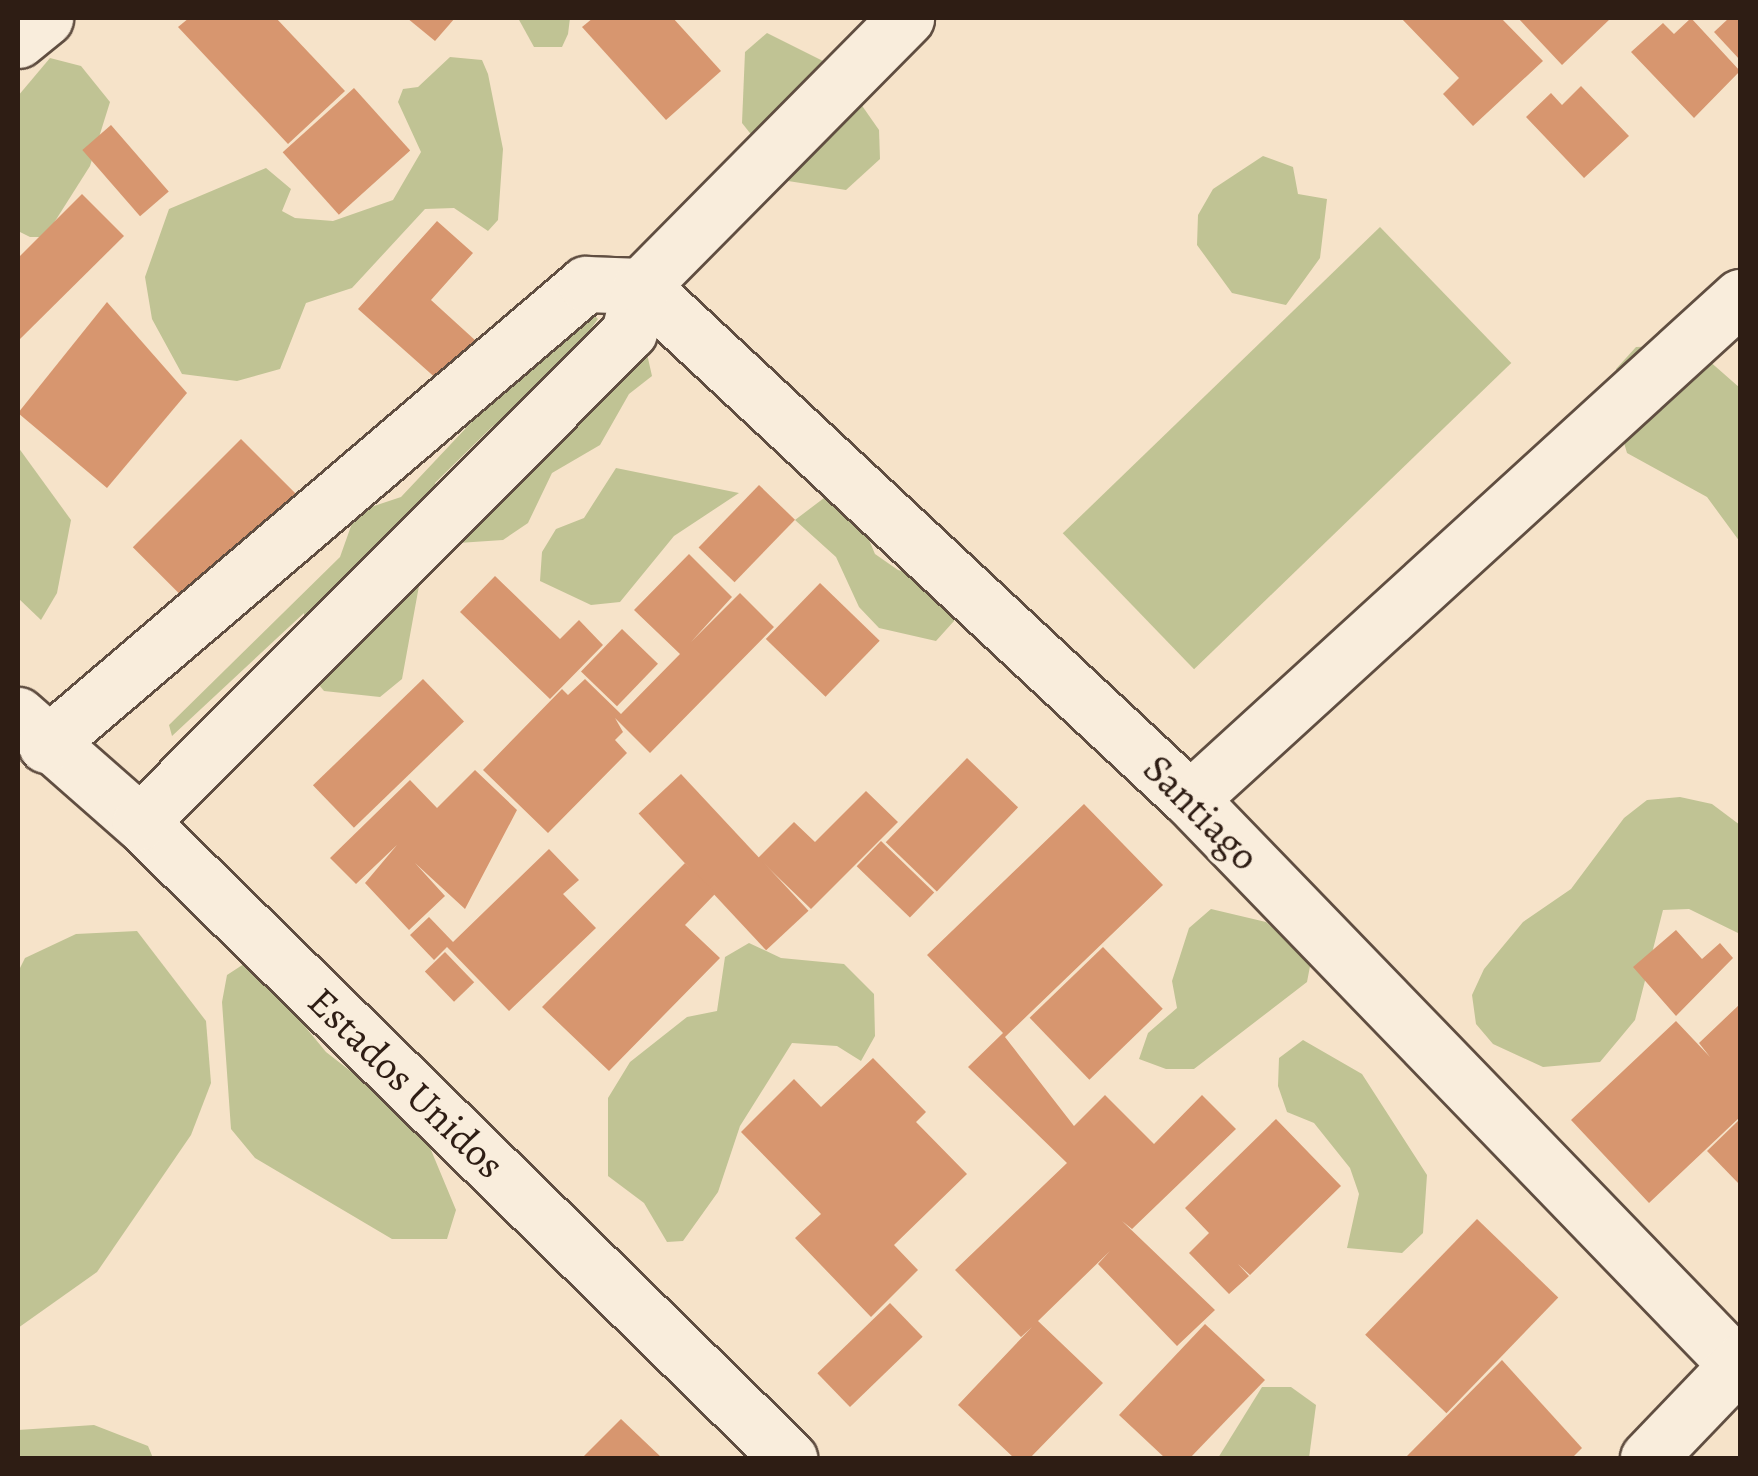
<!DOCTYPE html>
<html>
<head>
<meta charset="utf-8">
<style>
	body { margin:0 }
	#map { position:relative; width:1758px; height:1476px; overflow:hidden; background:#f6e3c9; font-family:Alegreya,serif }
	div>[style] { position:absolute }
	.green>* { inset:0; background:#c0c394; transform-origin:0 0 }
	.building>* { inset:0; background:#d7966f; transform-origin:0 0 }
	.roads { filter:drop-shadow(2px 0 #604e41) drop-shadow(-2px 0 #604e41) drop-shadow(0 2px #604e41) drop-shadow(0 -2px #604e41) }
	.minor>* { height:55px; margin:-27.5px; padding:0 27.5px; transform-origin:27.5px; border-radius:27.5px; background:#f9eddc }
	span { translate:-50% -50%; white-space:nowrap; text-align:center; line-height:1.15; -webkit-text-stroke:8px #f9eddc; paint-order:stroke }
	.street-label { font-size:40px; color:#2e1d14 }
	.frame { position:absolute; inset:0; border:20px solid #2e1d14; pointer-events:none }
</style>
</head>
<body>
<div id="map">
	<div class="green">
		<i style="clip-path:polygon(518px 18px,570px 18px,568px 34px,562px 47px,534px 47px)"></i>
		<i style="clip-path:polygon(767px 33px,835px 67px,879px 130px,880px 159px,846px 190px,788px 181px,742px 123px,745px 52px)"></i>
		<i style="clip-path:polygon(450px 57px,482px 60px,488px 74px,503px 149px,498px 220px,488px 231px,454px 208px,425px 209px,352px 288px,306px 303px,280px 369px,237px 381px,182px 374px,152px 319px,145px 277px,169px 209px,266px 168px,291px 189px,282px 211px,295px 218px,333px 221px,393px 200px,421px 152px,398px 102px,403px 89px,418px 87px)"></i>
		<i style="clip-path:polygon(50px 58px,81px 66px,110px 102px,90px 166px,45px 237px,30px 237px,18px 231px,18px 96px)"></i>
		<i style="clip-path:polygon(1263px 156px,1293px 167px,1298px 194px,1327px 199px,1320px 258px,1286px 305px,1232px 293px,1197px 245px,1198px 215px,1213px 189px)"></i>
		<i style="left:1380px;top:227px;width:189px;height:441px;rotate:46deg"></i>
		<i style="clip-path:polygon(evenodd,592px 313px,598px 319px,585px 337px,645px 345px,652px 376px,629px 394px,600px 445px,552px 473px,528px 523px,503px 540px,443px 544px,423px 564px,402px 679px,380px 697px,324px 691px,304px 667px,304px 613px,172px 736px,169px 725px,340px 557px,356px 512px,401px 497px,516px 375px,592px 313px,494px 425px,462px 473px,435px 484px,435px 483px,494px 425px)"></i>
		<i style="clip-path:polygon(1691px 345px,1740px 388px,1740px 542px,1707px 497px,1627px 453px,1619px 426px,1616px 369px,1636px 347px)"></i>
		<i style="clip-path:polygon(18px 447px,71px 520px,57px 593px,41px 620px,18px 598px)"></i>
		<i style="clip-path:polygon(616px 468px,739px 493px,674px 536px,620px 602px,591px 605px,540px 581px,542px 552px,556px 529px,584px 518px)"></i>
		<i style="clip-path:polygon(824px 498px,853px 502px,875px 554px,898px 570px,958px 586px,954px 621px,936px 641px,879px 628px,859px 607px,836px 557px,795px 520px)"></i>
		<i style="clip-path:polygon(1680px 797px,1712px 804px,1740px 825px,1740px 934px,1689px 909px,1663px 910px,1635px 1020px,1600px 1062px,1543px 1067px,1493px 1044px,1476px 1024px,1472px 995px,1484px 969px,1523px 922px,1571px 889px,1624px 818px,1647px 800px)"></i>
		<i style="clip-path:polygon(1211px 909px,1266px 922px,1311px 961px,1307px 982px,1194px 1069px,1166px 1069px,1139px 1059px,1148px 1033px,1177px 1008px,1172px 981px,1189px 928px)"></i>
		<i style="clip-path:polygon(137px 931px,206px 1021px,211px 1083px,191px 1135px,97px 1272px,18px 1328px,18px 972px,25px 958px,76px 934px)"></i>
		<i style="clip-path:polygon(749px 943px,781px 958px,844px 964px,874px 994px,875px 1036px,861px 1061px,837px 1046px,792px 1043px,740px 1126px,718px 1192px,683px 1241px,667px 1242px,644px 1203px,608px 1176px,608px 1098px,630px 1062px,687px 1017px,717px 1011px,725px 957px)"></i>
		<i style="clip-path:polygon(250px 960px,326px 1052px,421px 1126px,456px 1210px,447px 1239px,392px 1239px,255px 1158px,231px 1129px,222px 1002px,227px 975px)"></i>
		<i style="clip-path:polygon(1303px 1040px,1362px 1074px,1427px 1175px,1423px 1233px,1402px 1253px,1347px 1248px,1359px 1194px,1350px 1168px,1314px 1123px,1287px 1112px,1278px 1086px,1279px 1058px)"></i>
		<i style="clip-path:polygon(1262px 1387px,1291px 1387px,1316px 1405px,1309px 1458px,1218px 1458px)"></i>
		<i style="clip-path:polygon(94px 1425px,148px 1446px,153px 1458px,18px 1458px,18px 1430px)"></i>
	</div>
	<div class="building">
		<i style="clip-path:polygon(189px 18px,276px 18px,345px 91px,288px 144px,178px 27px)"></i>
		<i style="clip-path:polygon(407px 18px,455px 18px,435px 41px)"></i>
		<i style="clip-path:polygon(593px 18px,673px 18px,721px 71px,666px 120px,582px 27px)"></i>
		<i style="clip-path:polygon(1401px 18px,1501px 18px,1543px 61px,1473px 126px,1443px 94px,1459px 78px)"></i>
		<i style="clip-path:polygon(1518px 18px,1611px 18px,1562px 65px)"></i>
		<i style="clip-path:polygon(1691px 18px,1740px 71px,1694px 118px,1631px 52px,1663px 23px,1674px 34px)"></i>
		<i style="clip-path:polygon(1729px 18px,1740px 18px,1740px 60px,1714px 32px)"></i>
		<i style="clip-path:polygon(1581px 86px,1629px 136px,1584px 178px,1526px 117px,1551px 93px,1562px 105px)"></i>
		<i style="left:354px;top:88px;width:84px;height:96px;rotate:48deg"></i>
		<i style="left:111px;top:125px;width:88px;height:38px;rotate:49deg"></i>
		<i style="clip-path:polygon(82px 194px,124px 236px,18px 341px,18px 258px)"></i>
		<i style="clip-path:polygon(437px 221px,473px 253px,431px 300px,476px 341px,439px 381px,358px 309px)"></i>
		<i style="clip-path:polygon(107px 302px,187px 393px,107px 488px,18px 413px)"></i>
		<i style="left:241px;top:439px;width:91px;height:153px;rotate:45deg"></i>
		<i style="left:759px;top:485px;width:50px;height:87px;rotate:44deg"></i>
		<i style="clip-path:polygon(689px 554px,732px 597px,691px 642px,740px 593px,774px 627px,650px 753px,615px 718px,623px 732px,615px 740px,627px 753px,548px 833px,483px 770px,562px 689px,568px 695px,585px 679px,621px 714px,680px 654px,634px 610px)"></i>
		<i style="clip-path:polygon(495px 576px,560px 639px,579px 620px,603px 645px,550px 699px,460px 612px)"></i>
		<i style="left:820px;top:583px;width:83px;height:78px;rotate:44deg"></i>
		<i style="left:622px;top:629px;width:50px;height:59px;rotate:44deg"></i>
		<i style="left:423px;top:679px;width:59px;height:153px;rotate:46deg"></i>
		<i style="left:967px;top:758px;width:71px;height:117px;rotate:44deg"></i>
		<i style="clip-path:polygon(475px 770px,517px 810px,465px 909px,415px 863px,445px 896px,409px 930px,365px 883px,397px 845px,356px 884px,330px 858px,410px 780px,437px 808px)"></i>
		<i style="left:681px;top:774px;width:187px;height:58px;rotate:47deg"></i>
		<i style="clip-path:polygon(866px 791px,898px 822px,811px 909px,758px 858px,794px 822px,815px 842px)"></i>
		<i style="clip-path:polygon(1084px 804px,1163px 885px,1005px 1037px,1074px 1126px,1105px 1095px,1154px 1144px,1202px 1095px,1236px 1129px,1132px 1229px,1122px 1221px,1215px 1310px,1177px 1346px,1098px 1264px,1110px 1251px,1038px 1321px,1103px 1383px,1030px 1458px,1014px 1458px,958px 1405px,1032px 1327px,1021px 1337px,955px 1270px,1067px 1163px,968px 1067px,1003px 1033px,927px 955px)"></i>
		<i style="left:881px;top:841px;width:74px;height:35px;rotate:44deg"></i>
		<i style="clip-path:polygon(549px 849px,579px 880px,563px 894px,596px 928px,509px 1011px,447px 947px,434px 960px,410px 935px,429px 917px,453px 942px)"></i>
		<i style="clip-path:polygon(685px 863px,716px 893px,685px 925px,720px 958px,609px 1071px,542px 1007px)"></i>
		<i style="clip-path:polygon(1676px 930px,1702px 959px,1720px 943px,1733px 958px,1676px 1016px,1633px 967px)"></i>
		<i style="left:1103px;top:947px;width:86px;height:102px;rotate:46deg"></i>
		<i style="left:445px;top:952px;width:42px;height:28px;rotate:46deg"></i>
		<i style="clip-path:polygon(1740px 1004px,1740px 1117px,1649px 1203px,1571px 1120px,1676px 1021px,1710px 1057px,1699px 1043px)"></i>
		<i style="clip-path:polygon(873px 1058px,926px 1112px,916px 1122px,967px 1174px,894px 1245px,918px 1270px,871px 1317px,795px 1238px,821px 1214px,741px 1132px,794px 1079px,821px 1107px)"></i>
		<i style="clip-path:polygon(1276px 1119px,1341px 1186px,1250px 1275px,1238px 1264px,1249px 1276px,1229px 1294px,1189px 1253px,1209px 1233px,1185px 1208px)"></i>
		<i style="clip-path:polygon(1740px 1119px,1740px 1185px,1707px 1151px)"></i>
		<i style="left:1477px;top:1219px;width:113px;height:161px;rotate:44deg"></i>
		<i style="left:890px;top:1303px;width:47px;height:101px;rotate:46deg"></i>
		<i style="clip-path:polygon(1205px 1324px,1265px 1380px,1190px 1458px,1165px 1458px,1119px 1415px)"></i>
		<i style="clip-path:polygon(1502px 1360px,1582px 1448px,1572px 1458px,1405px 1458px)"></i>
		<i style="clip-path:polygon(621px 1419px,662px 1458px,582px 1458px)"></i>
	</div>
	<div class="roads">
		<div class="minor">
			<i style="left:18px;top:40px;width:35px;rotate:-39deg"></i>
			<i style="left:641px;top:286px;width:751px;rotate:43.06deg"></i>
			<i style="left:1190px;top:799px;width:787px;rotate:45.98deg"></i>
			<i style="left:18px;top:715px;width:162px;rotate:41.3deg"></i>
			<i style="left:140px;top:822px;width:909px;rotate:44.42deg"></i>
			<i style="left:46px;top:745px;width:710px;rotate:-40.49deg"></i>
			<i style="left:586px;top:284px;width:55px;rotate:2.1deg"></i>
			<i style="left:1190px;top:799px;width:745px;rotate:-42.39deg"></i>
			<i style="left:140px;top:822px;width:692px;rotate:-45.06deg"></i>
			<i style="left:629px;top:332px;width:48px;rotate:-75.4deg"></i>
			<i style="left:641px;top:286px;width:377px;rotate:-45.3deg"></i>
			<i style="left:1648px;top:1458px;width:133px;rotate:-46.2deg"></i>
		</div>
	</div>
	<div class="street-label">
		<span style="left:1201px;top:813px;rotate:45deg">Santiago</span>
		<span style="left:406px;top:1083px;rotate:44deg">Estados Unidos</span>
	</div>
	<div class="frame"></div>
</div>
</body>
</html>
